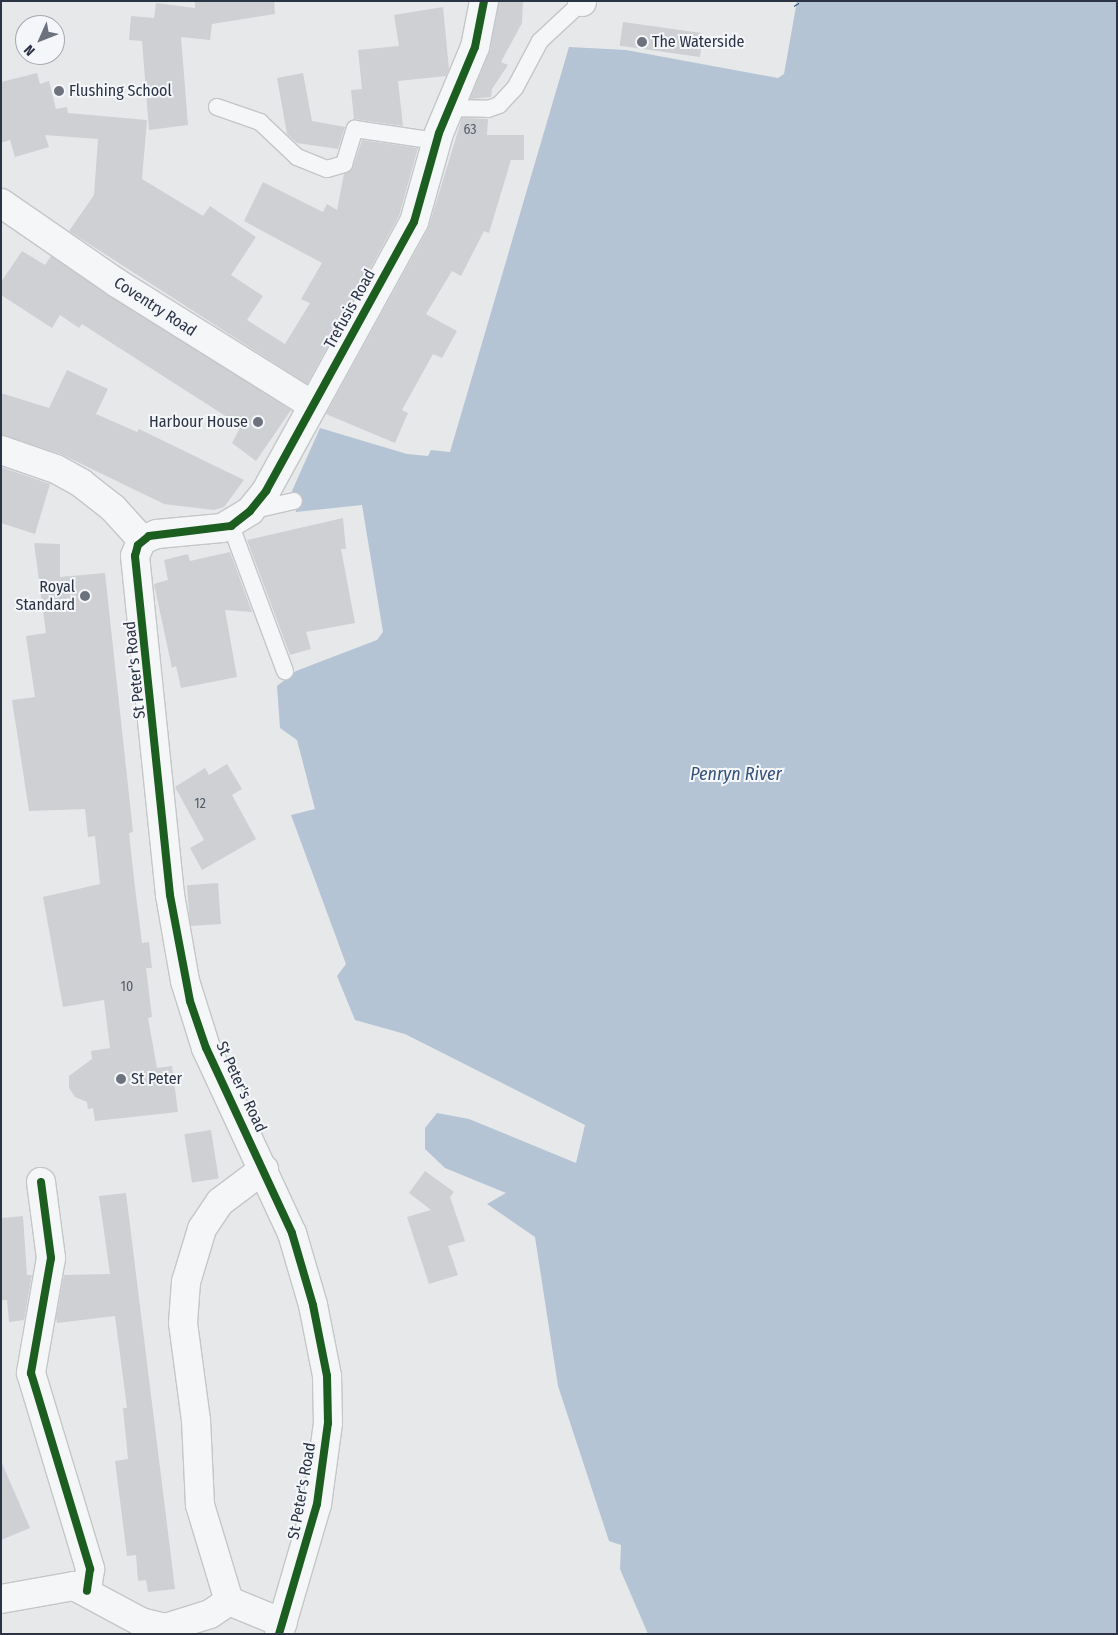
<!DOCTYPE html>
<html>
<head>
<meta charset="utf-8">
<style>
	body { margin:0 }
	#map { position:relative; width:1118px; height:1635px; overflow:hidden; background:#e6e8ea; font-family:"Fira Sans Condensed",sans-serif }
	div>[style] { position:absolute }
	.water>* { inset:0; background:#b4c4d5 }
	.ferry>* { height:1px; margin-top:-0.5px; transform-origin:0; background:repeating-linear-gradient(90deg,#34527a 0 6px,transparent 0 11px) }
	.building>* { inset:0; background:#ced0d3; transform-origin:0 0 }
	.roads { filter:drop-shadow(1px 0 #c4c6c8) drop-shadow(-1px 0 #c4c6c8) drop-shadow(0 1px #c4c6c8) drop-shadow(0 -1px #c4c6c8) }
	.service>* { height:16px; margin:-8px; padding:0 8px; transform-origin:8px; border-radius:8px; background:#f5f6f7 }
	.minor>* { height:28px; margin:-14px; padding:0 14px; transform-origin:14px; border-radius:14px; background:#f5f6f7 }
	.tertiary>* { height:28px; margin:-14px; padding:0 14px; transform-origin:14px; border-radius:14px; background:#f5f6f7 }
	.cycleway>* { height:8px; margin:-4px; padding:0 4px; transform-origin:4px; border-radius:4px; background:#1b5e20 }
	.dots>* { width:14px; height:14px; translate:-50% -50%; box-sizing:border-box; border:2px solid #f4f6f9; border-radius:50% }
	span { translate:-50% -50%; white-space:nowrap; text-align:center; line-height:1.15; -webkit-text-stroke:4px #f4f6f9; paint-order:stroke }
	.number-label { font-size:14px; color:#545c69 }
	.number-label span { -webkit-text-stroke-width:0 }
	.poi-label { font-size:16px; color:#2b3445 }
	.left { translate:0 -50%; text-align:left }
	.right { translate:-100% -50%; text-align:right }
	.street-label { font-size:16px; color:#2b3445 }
	.water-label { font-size:18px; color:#34527a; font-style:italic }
	.frame { position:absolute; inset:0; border:2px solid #2b3445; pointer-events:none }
	.north { position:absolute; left:15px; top:15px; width:50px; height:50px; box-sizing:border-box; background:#f4f6f9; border:1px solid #a4a8b1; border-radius:50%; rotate:226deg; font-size:14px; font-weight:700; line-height:20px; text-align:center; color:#2b3445 }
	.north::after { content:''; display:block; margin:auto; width:18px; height:22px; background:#6c737f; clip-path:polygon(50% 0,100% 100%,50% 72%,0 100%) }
</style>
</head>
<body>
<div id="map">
	<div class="water">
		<i style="clip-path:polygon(797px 1px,1117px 1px,1117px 1634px,648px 1634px,620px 1569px,621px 1545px,609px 1541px,558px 1386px,535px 1237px,487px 1204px,506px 1193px,445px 1168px,425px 1149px,425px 1128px,437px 1113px,469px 1119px,576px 1163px,585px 1125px,405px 1034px,355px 1020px,337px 976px,346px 964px,291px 815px,315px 809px,297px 740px,280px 728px,277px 686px,296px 671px,377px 640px,383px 632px,362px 505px,296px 512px,292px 491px,320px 428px,407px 454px,428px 456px,431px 450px,450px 452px,569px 47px,626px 50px,778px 78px,784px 74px)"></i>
	</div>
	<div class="ferry">
		<i style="left:794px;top:6px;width:9px;rotate:-32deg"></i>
	</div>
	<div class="building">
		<i style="clip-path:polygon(195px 1px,274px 1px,275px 14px,212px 24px,210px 40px,181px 37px,188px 125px,149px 130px,142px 41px,129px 40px,131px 16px,154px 18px,156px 3px,195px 8px)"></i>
		<i style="clip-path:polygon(499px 1px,523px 1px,522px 23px,501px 62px,508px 65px,492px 89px,491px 97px,470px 99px,490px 50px)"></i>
		<i style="clip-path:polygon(443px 7px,449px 69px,446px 76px,398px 81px,403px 126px,354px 119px,351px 90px,362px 89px,358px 50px,399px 46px,394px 15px)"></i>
		<i style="left:623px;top:22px;width:81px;height:24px;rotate:8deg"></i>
		<i style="clip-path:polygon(37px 73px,40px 84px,49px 81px,56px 109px,67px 107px,68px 113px,147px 120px,142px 179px,203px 216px,210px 206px,256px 237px,231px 275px,263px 296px,247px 320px,285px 344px,310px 303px,301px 299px,322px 263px,244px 221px,263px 182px,323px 212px,327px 204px,337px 210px,344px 174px,353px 167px,362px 140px,418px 148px,399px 216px,307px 384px,69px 231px,94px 195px,98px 139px,45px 135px,49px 147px,15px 157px,10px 140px,1px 143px,1px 82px)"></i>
		<i style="clip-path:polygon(303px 73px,312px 121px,345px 127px,338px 149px,297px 143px,287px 134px,277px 78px)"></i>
		<i style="clip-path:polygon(462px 118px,488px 119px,487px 135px,524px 135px,524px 160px,511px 160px,489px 233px,484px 231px,461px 276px,452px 271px,426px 314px,457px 331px,442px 358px,433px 354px,402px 410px,408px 413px,395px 443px,326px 414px,428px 229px)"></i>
		<i style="clip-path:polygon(22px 251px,45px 265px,51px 256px,291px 410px,256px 461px,232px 443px,241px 426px,82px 324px,79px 328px,60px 315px,52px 328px,1px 295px,1px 282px)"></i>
		<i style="clip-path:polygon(67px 370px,108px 389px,96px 414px,137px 432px,139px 429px,244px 480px,224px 507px,214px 510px,164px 504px,61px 454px,1px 435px,1px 393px,49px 408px)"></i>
		<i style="clip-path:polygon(1px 467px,50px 484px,35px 534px,1px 523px)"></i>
		<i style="clip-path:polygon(343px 518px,346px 549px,341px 549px,355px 623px,306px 632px,311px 649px,290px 655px,247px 540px)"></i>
		<i style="clip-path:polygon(34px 543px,60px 544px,60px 577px,105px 573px,133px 832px,129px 833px,134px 879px,142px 943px,149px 942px,152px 968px,146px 968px,152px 1017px,148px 1018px,157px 1068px,172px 1066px,178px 1112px,95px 1121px,93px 1108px,88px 1109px,87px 1102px,75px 1097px,69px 1088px,69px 1076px,92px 1059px,91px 1051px,110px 1048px,104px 1000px,63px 1007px,43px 897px,100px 884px,95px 836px,88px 837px,85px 809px,29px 811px,12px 700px,35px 697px,26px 636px,46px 633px)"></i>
		<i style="clip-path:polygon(230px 552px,252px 612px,225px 610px,237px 677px,181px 688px,176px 666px,172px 668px,154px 584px,168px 580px,164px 560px,188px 554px,190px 561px)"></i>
		<i style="clip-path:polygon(227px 764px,242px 789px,232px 795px,256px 839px,202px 870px,190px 848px,204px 840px,175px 787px,205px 768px,209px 775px)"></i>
		<i style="left:218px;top:883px;width:41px;height:31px;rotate:86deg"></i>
		<i style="left:211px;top:1130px;width:49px;height:27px;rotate:81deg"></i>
		<i style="clip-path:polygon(425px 1171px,454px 1192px,450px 1197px,465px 1241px,448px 1246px,458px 1275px,429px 1284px,407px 1217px,431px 1210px,409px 1193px)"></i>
		<i style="clip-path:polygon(126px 1193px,175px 1589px,148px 1592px,146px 1580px,138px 1581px,136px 1555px,127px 1556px,115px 1461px,128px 1459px,123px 1408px,127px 1408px,115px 1316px,57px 1323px,56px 1318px,64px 1275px,110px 1274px,99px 1196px)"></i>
		<i style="clip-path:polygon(23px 1216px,27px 1275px,32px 1275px,24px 1320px,9px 1322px,7px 1300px,1px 1300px,1px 1218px)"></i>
		<i style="clip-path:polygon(1px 1461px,30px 1528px,1px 1540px)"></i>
	</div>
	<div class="roads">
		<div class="service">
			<i style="left:217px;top:107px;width:46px;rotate:19.2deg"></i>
			<i style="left:260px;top:122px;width:51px;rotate:43.4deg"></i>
			<i style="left:297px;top:157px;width:32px;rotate:22deg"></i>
			<i style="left:327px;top:169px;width:18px;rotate:-16deg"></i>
			<i style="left:344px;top:164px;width:37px;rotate:-73deg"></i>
			<i style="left:355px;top:129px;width:82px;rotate:8.4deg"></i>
			<i style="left:449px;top:108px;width:39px;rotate:1deg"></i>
			<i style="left:488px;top:109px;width:12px;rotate:-20deg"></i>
			<i style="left:499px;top:105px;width:23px;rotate:-47deg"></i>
			<i style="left:515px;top:88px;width:53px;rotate:-62deg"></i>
			<i style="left:540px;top:41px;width:57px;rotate:-42.9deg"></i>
			<i style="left:250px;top:511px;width:45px;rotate:-12.8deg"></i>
			<i style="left:231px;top:526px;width:155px;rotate:69.6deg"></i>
		</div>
		<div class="minor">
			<i style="left:582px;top:2px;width:1px;rotate:-90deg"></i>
			<i style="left:1px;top:203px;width:141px;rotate:34.6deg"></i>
			<i style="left:117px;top:283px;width:230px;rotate:32deg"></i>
			<i style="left:1px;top:450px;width:58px;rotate:19.1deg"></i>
			<i style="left:56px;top:469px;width:29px;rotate:29deg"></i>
			<i style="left:81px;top:483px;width:41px;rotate:38deg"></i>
			<i style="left:113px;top:508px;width:43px;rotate:47.8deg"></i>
			<i style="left:142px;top:540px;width:16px;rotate:-22deg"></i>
			<i style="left:157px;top:534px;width:65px;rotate:-5.3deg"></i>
			<i style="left:222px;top:528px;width:33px;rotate:-31deg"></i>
			<i style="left:250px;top:511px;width:26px;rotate:-51deg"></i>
			<i style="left:266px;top:491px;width:307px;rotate:-61.2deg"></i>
			<i style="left:414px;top:222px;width:92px;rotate:-74.3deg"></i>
			<i style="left:439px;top:133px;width:93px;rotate:-67.3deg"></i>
			<i style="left:475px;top:47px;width:47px;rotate:-78.9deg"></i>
			<i style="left:264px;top:1169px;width:55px;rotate:143.1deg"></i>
			<i style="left:220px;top:1202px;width:32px;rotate:124deg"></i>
			<i style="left:202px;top:1229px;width:55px;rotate:106.8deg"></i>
			<i style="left:186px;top:1282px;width:41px;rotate:94.2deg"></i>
			<i style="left:183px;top:1323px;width:98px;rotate:82.4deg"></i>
			<i style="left:196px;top:1420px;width:85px;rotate:87.3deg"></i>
			<i style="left:200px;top:1505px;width:100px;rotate:73.2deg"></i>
			<i style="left:229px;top:1601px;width:58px;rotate:22.2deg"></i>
			<i style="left:41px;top:1182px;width:77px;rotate:82.5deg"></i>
			<i style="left:51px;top:1258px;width:117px;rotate:99.9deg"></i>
			<i style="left:31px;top:1373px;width:205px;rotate:73.2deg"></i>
			<i style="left:90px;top:1569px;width:22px;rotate:98deg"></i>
			<i style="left:1px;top:1599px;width:74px;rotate:-10.1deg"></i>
			<i style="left:74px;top:1586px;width:76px;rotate:28.2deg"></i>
			<i style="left:141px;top:1622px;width:25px;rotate:14deg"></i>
			<i style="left:165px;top:1628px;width:47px;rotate:-17.3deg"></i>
			<i style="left:210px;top:1614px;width:23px;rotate:-34deg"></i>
		</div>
		<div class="tertiary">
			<i style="left:142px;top:540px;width:17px;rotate:114deg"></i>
			<i style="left:135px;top:556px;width:341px;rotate:84.1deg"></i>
			<i style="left:170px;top:895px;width:87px;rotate:80.1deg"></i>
			<i style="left:185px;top:981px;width:70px;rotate:72.6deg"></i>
			<i style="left:206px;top:1048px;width:204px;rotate:65.1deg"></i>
			<i style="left:292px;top:1233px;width:75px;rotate:73.7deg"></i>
			<i style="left:313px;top:1305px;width:72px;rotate:78.8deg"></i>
			<i style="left:327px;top:1376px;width:47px;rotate:88.8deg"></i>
			<i style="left:328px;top:1423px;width:82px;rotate:97.7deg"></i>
			<i style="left:317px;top:1504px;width:135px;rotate:106.3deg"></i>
		</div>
	</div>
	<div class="cycleway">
		<i style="left:41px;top:1182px;width:77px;rotate:82.5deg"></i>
		<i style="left:51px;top:1258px;width:117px;rotate:99.9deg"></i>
		<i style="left:31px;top:1373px;width:205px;rotate:73.2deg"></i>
		<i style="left:90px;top:1569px;width:22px;rotate:98deg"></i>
		<i style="left:279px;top:1634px;width:135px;rotate:-73.7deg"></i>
		<i style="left:317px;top:1504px;width:82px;rotate:-82.3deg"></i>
		<i style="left:328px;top:1423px;width:47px;rotate:-91.2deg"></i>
		<i style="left:327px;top:1376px;width:72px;rotate:-101.2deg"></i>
		<i style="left:313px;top:1305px;width:75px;rotate:-106.3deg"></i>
		<i style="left:292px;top:1233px;width:204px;rotate:-114.9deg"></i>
		<i style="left:206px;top:1048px;width:50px;rotate:-108.8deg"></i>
		<i style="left:190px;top:1001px;width:108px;rotate:-100.7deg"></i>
		<i style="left:170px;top:895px;width:341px;rotate:-95.9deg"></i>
		<i style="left:135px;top:556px;width:11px;rotate:-75deg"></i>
		<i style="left:138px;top:545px;width:14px;rotate:-39deg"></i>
		<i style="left:149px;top:536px;width:83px;rotate:-7deg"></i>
		<i style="left:231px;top:526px;width:24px;rotate:-38deg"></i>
		<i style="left:250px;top:511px;width:26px;rotate:-51deg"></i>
		<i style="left:266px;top:491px;width:307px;rotate:-61.2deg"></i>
		<i style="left:414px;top:222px;width:92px;rotate:-74.3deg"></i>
		<i style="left:439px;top:133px;width:93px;rotate:-67.3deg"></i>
		<i style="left:475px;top:47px;width:47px;rotate:-78.9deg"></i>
	</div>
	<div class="dots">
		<i style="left:642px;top:42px;background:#6c737f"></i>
		<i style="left:59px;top:91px;background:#6c737f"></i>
		<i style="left:258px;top:422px;background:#6c737f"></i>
		<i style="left:85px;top:596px;background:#6c737f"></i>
		<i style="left:121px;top:1079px;background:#6c737f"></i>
	</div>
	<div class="number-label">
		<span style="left:470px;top:130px">63</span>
		<span style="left:200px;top:804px">12</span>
		<span style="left:127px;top:987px">10</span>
	</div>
	<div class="poi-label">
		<span class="left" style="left:652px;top:42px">The Waterside</span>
		<span class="left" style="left:69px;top:91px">Flushing School</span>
		<span class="right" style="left:248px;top:422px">Harbour House</span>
		<span class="right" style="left:75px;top:596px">Royal<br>Standard</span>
		<span class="left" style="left:131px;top:1079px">St Peter</span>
	</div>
	<div class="street-label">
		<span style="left:155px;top:307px;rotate:33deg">Coventry Road</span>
		<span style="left:350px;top:309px;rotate:-61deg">Trefusis Road</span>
		<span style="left:135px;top:670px;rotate:-96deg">St Peter's Road</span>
		<span style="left:241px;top:1087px;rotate:65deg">St Peter's Road</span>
		<span style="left:302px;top:1491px;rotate:-80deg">St Peter's Road</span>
	</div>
	<div class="water-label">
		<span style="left:736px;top:774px">Penryn River</span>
	</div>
	<div class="frame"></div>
	<div class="north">N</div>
</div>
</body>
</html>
